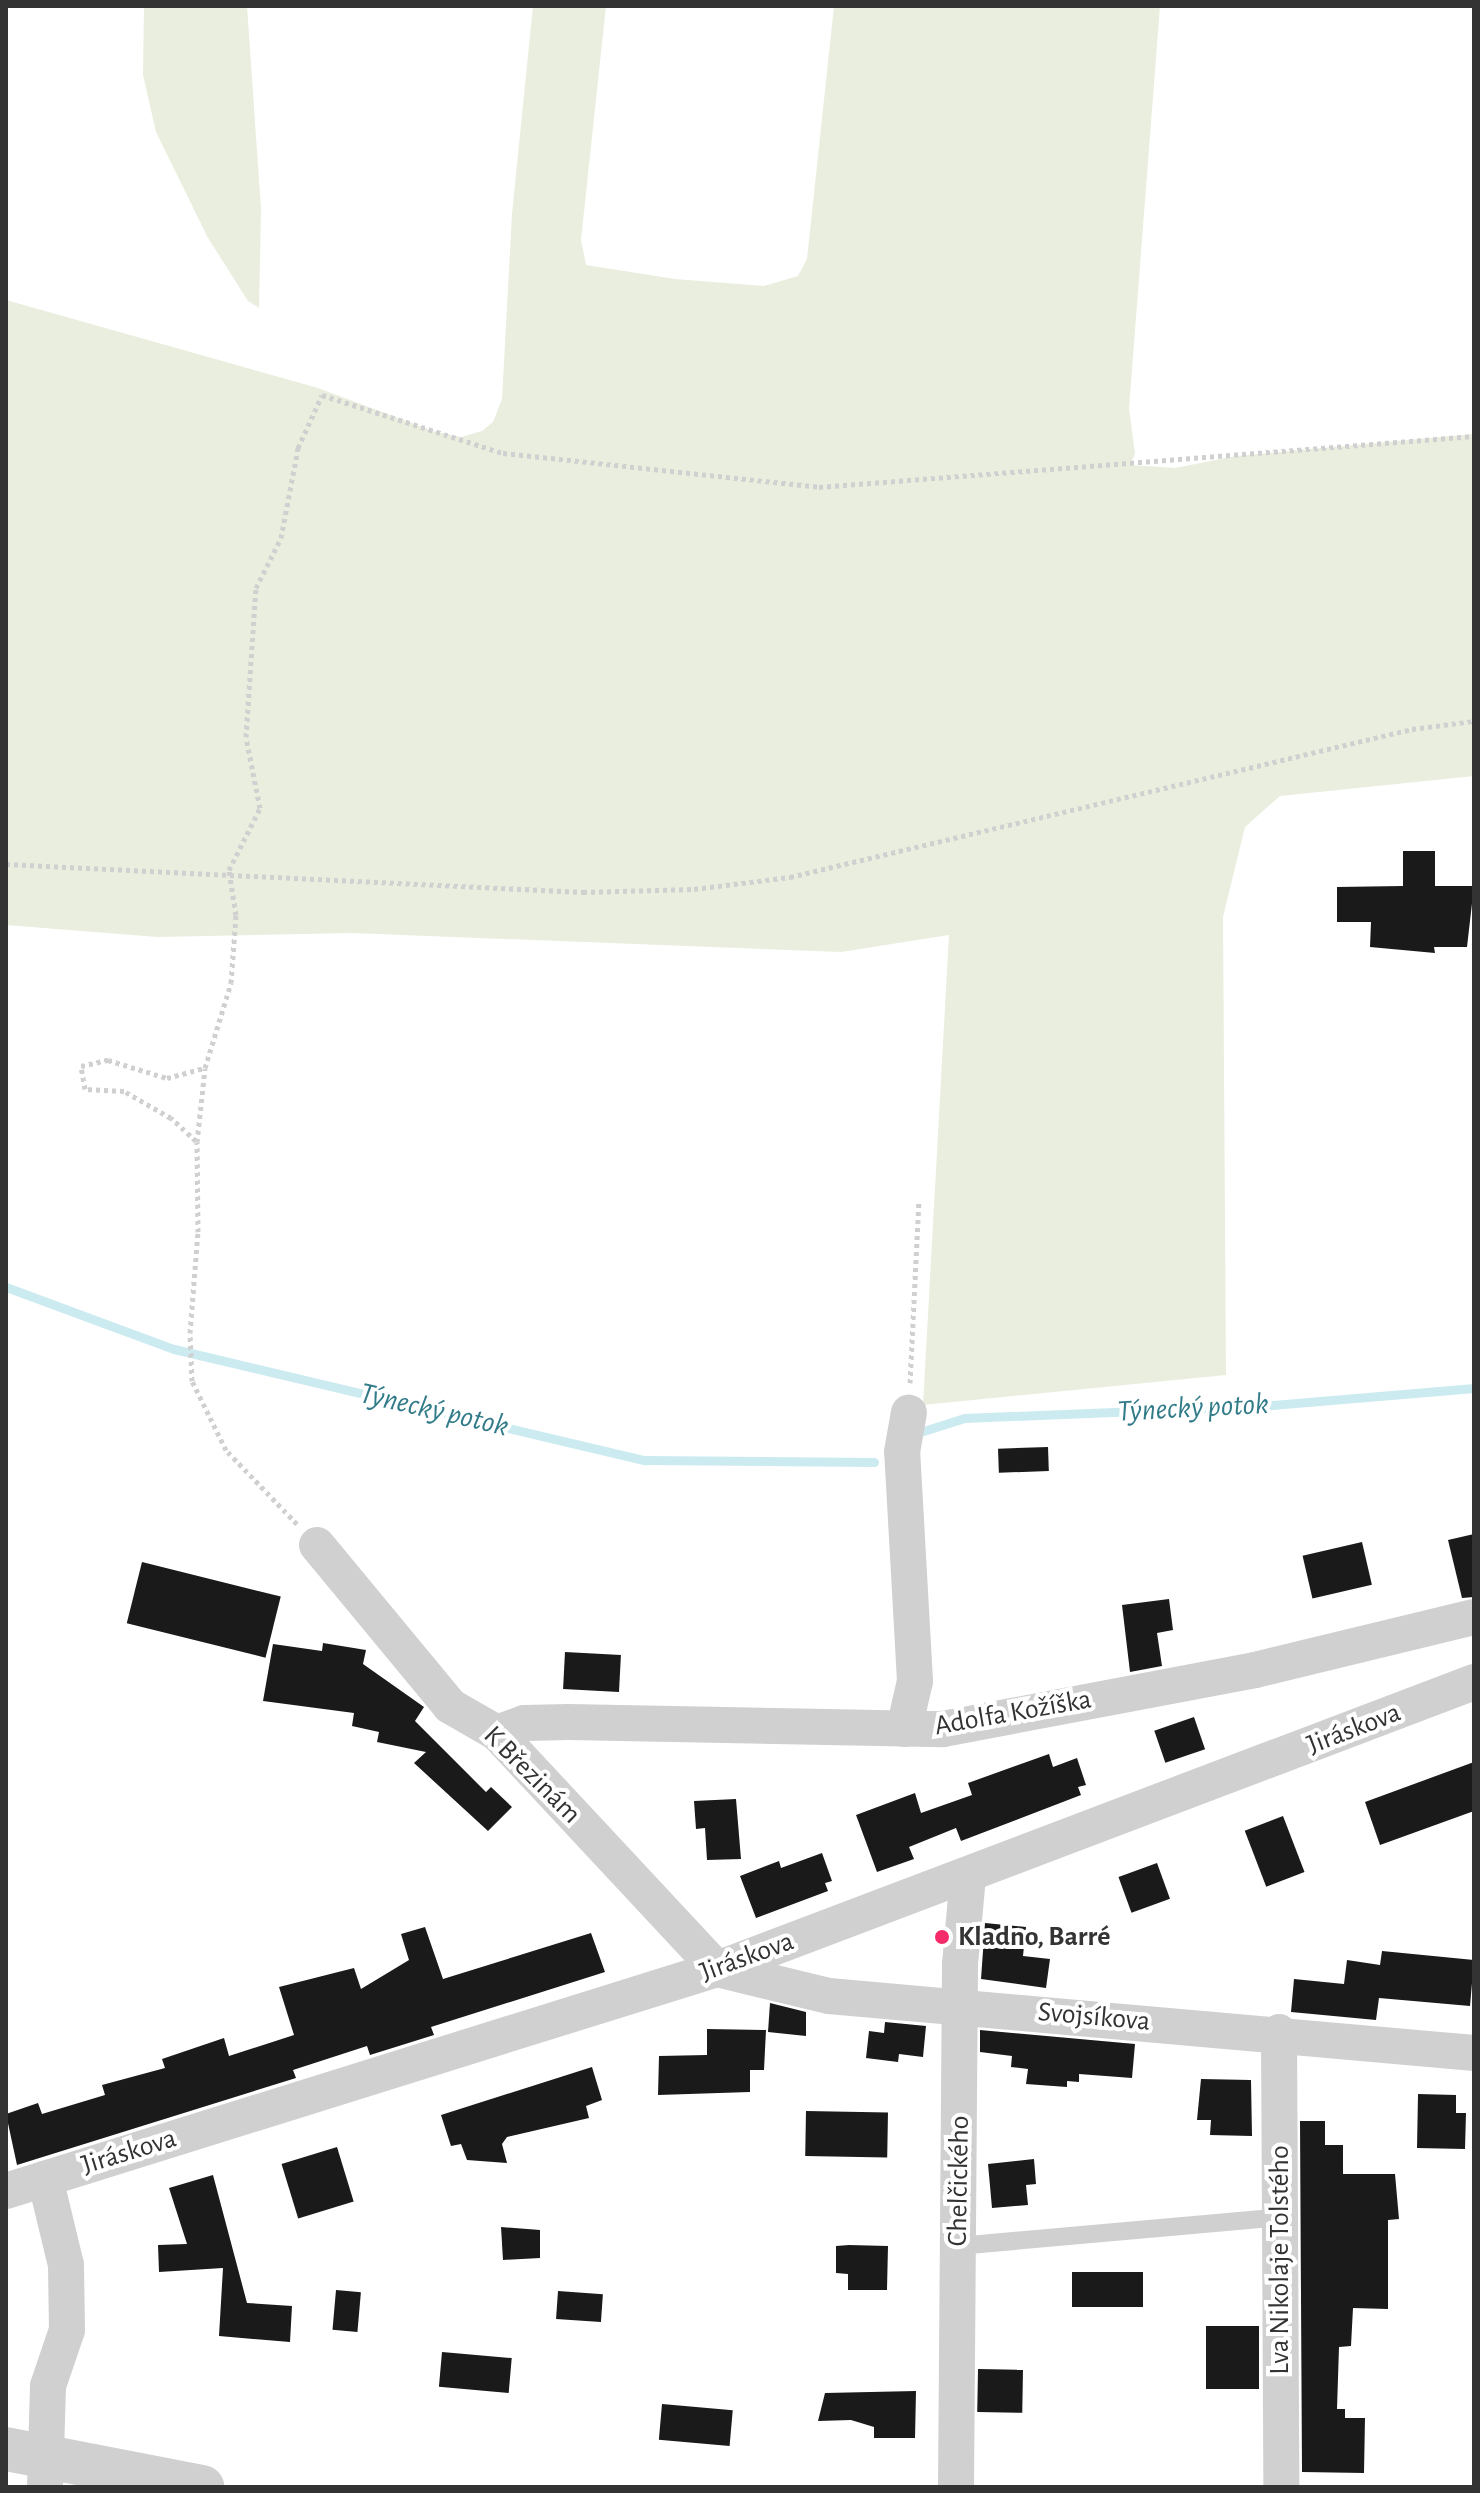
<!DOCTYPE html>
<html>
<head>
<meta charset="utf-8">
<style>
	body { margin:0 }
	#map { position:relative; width:1480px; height:2493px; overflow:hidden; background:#fff; font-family:"Alegreya Sans",sans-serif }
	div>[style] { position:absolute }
	.green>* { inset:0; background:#eaeede }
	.stream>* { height:9px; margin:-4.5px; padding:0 4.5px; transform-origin:4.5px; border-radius:4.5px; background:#ccebf1 }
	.building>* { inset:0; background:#1a1a1a; transform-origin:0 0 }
	.path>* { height:5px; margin-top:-2.5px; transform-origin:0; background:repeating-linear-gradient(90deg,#d0d0d0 0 4px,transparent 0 8px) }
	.service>* { height:18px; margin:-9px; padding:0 9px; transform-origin:9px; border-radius:9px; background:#d0d0d0 }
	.minor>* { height:36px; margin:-18px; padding:0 18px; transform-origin:18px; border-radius:18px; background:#d0d0d0 }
	.tertiary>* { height:44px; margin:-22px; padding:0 22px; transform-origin:22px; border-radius:22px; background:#d0d0d0 }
	.dots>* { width:22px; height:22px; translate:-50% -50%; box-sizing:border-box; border:4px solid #fff; border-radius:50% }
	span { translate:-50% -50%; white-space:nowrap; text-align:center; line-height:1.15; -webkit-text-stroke:8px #fff; paint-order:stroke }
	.street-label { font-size:28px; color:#333 }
	.poi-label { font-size:28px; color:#333; font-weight:700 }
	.left { translate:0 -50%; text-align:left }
	.water-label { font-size:30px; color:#327b89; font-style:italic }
	.frame { position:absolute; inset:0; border:8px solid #333; pointer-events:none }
</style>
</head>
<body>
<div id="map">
	<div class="green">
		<i style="clip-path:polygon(144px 6px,247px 6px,261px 209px,259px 308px,248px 301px,208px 238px,156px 132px,143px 75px)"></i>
		<i style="clip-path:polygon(533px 6px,606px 6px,581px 240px,586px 265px,675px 279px,764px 286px,798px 276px,807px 259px,834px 6px,1160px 6px,1129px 408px,1135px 454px,1130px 465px,1175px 468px,1236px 456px,1474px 434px,1474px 776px,1280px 796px,1245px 827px,1223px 917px,1226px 1375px,923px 1405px,949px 935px,841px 952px,352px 933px,157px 937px,6px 925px,6px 300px,318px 388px,433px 431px,461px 437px,482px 431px,493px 422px,502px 399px,512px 214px)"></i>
	</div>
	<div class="stream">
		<i style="left:6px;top:1287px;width:179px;rotate:20.3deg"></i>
		<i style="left:174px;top:1349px;width:484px;rotate:13.3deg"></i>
		<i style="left:645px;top:1460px;width:229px;rotate:0.5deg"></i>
		<i style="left:914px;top:1434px;width:52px;rotate:-17.7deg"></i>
		<i style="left:964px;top:1418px;width:297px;rotate:-2.3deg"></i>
		<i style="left:1261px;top:1406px;width:214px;rotate:-4.8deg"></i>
	</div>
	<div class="building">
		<i style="clip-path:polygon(1403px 851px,1435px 851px,1435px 886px,1474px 886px,1467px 947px,1434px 947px,1435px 953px,1370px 947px,1371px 922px,1337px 922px,1337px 887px,1403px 886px)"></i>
		<i style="left:1048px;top:1447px;width:24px;height:50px;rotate:88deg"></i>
		<i style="clip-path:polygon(1474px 1534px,1474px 1597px,1462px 1598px,1448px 1540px)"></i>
		<i style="left:1362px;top:1542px;width:44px;height:61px;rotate:77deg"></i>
		<i style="left:142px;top:1562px;width:143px;height:63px;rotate:14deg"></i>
		<i style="clip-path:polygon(1169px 1599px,1173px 1630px,1157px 1633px,1162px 1666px,1130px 1672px,1122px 1605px)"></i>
		<i style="clip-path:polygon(323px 1643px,366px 1650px,363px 1664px,424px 1707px,415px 1721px,486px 1792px,491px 1787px,512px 1807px,488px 1831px,414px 1763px,426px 1752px,377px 1742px,379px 1732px,352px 1726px,354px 1713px,263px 1701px,273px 1644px,322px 1651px)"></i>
		<i style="left:565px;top:1652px;width:56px;height:37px;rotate:3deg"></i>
		<i style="left:1194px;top:1717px;width:34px;height:42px;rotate:71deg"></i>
		<i style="clip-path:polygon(1049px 1754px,1053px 1767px,1077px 1758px,1086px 1785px,1078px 1787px,1081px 1795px,961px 1841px,956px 1828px,909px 1847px,914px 1859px,877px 1872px,856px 1815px,915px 1793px,921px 1813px,972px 1795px,968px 1783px)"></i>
		<i style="clip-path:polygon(1474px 1762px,1474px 1811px,1380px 1845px,1365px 1802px)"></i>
		<i style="clip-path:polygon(736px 1799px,741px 1859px,707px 1860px,705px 1828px,696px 1829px,694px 1801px)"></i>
		<i style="left:1283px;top:1816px;width:60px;height:41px;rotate:69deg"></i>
		<i style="clip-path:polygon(822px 1853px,832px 1881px,825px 1883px,828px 1891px,756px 1918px,740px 1876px,779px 1861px,781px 1868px)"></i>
		<i style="left:1157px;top:1863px;width:38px;height:41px;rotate:70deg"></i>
		<i style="clip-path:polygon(985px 1923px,1026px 1927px,1023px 1956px,1050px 1959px,1046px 1988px,981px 1979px)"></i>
		<i style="clip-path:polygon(425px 1927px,443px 1979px,591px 1933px,605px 1972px,431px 2027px,434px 2035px,370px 2055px,367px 2046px,293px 2070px,296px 2078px,17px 2165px,6px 2114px,38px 2103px,42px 2114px,105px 2095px,102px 2085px,165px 2068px,162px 2059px,224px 2038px,229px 2056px,294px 2035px,279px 1987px,354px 1968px,361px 1989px,409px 1960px,401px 1934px)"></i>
		<i style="clip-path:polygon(1382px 1951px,1474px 1960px,1470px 2006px,1379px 1998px,1376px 2020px,1291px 2012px,1294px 1979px,1344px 1984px,1347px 1960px,1380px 1965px)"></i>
		<i style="clip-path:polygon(770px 2003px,806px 2012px,806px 2036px,768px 2032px)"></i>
		<i style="clip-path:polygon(885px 2022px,926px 2026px,923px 2057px,899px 2054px,898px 2062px,866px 2058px,869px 2031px,884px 2033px)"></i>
		<i style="clip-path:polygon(707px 2029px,766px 2030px,764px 2070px,750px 2070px,750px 2092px,658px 2095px,659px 2056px,707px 2055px)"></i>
		<i style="clip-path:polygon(980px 2030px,1135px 2044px,1132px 2078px,1079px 2074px,1079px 2082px,1067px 2081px,1067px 2087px,1026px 2084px,1028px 2069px,1011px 2067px,1012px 2056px,980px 2052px)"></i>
		<i style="clip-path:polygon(592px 2067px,602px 2100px,586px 2106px,589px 2118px,507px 2137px,502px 2144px,507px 2163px,467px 2160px,461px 2144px,451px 2146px,441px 2115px)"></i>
		<i style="clip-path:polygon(1201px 2079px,1251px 2080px,1252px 2136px,1210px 2135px,1211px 2120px,1197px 2120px)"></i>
		<i style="clip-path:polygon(1418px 2094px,1456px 2095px,1456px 2113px,1466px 2113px,1465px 2149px,1417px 2148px)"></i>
		<i style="left:806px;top:2111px;width:82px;height:45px;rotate:1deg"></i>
		<i style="clip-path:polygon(1300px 2121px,1325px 2121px,1325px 2145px,1343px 2145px,1343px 2174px,1395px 2174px,1399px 2219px,1388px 2220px,1388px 2309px,1353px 2308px,1351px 2346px,1339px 2347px,1337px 2409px,1345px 2409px,1345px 2418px,1365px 2418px,1364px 2473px,1302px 2472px)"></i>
		<i style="left:337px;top:2147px;width:57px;height:58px;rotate:73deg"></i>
		<i style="clip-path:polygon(1034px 2159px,1036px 2184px,1026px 2185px,1028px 2205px,992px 2208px,988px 2164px)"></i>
		<i style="clip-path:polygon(213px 2175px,247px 2303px,292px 2306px,290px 2342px,219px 2336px,223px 2268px,159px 2272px,158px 2245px,187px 2244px,169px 2188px)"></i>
		<i style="clip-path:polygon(501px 2227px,540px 2230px,540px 2258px,503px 2260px)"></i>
		<i style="clip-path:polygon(849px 2245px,888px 2246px,887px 2290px,848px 2290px,848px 2274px,836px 2273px,836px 2246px)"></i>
		<i style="left:1072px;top:2272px;width:71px;height:35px"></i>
		<i style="left:336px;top:2290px;width:25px;height:40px;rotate:5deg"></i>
		<i style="left:558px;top:2291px;width:45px;height:28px;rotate:4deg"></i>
		<i style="left:1206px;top:2326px;width:53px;height:63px"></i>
		<i style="left:442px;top:2352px;width:70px;height:35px;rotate:5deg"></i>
		<i style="left:978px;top:2369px;width:45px;height:43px;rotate:1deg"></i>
		<i style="clip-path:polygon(916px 2391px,915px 2438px,874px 2438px,874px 2427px,851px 2420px,818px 2421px,825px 2393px)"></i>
		<i style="left:662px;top:2404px;width:71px;height:36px;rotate:5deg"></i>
	</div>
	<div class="path">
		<i style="left:6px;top:864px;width:578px;rotate:2.78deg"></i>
		<i style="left:583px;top:892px;width:111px;rotate:-1.5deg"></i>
		<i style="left:694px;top:889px;width:97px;rotate:-7.1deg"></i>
		<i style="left:790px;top:877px;width:639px;rotate:-13.38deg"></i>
		<i style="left:1412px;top:729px;width:63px;rotate:-7.4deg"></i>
		<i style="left:196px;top:1141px;width:34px;rotate:-137deg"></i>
		<i style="left:171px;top:1118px;width:54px;rotate:-150.1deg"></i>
		<i style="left:124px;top:1091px;width:39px;rotate:-177deg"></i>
		<i style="left:85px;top:1089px;width:23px;rotate:-100deg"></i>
		<i style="left:81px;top:1066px;width:28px;rotate:-13deg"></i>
		<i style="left:108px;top:1060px;width:62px;rotate:17deg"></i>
		<i style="left:167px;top:1078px;width:39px;rotate:-15deg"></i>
		<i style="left:910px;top:1383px;width:183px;rotate:-87.2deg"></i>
		<i style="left:297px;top:1524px;width:103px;rotate:-133.8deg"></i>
		<i style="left:226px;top:1450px;width:77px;rotate:-116.2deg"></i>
		<i style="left:192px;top:1381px;width:48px;rotate:-92.4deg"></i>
		<i style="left:190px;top:1333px;width:101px;rotate:-85.5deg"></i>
		<i style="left:198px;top:1232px;width:90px;rotate:-90.6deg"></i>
		<i style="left:197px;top:1142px;width:74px;rotate:-83.8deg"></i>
		<i style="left:205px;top:1068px;width:89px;rotate:-73deg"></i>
		<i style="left:231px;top:983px;width:68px;rotate:-85.8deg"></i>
		<i style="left:236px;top:915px;width:46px;rotate:-98.8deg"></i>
		<i style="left:229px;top:870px;width:69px;rotate:-63.4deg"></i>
		<i style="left:260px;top:808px;width:72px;rotate:-101.2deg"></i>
		<i style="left:246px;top:737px;width:149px;rotate:-86.2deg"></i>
		<i style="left:256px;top:588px;width:56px;rotate:-63.4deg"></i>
		<i style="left:281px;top:538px;width:92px;rotate:-79.3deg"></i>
		<i style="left:298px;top:448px;width:58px;rotate:-65.6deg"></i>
		<i style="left:322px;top:395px;width:190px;rotate:17.8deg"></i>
		<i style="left:503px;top:453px;width:318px;rotate:6.1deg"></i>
		<i style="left:819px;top:487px;width:657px;rotate:-4.45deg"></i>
	</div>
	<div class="service">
		<i style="left:958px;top:2246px;width:323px;rotate:-5.1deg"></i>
	</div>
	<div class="minor">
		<i style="left:317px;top:1545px;width:209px;rotate:50.4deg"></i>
		<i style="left:450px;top:1706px;width:54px;rotate:29.9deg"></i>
		<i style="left:497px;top:1733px;width:323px;rotate:47deg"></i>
		<i style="left:717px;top:1969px;width:115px;rotate:13.6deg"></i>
		<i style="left:829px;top:1996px;width:648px;rotate:5.05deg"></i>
		<i style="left:904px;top:1729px;width:49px;rotate:-77.1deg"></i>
		<i style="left:915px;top:1681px;width:229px;rotate:-93.2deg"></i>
		<i style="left:902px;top:1452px;width:40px;rotate:-80deg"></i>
		<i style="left:497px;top:1733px;width:29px;rotate:-20deg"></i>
		<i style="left:524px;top:1723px;width:44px;rotate:-1.3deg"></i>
		<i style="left:568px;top:1722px;width:375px;rotate:1.1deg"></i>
		<i style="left:943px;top:1729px;width:318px;rotate:-10.7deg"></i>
		<i style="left:1255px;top:1670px;width:225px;rotate:-13.6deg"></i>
		<i style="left:1279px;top:2032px;width:455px;rotate:89.7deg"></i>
		<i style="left:6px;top:2191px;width:745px;rotate:-17.34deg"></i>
		<i style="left:717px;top:1969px;width:810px;rotate:-20.76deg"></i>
		<i style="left:45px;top:2487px;width:101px;rotate:-88.3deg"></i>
		<i style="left:48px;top:2386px;width:59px;rotate:-71.3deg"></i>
		<i style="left:67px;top:2330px;width:65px;rotate:-90.9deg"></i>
		<i style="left:66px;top:2265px;width:89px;rotate:-103.6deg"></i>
		<i style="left:956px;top:2487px;width:523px;rotate:-89.56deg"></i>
		<i style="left:960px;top:1964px;width:88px;rotate:-84.8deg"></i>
	</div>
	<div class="tertiary">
		<i style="left:6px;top:2449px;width:200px;rotate:11deg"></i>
	</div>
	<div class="dots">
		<i style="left:942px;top:1937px;background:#f52a68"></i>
	</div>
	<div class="street-label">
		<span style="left:1013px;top:1713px;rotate:-10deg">Adolfa Kožíška</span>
		<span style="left:1354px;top:1729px;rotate:-21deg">Jiráskova</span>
		<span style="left:532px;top:1775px;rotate:45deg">K Březinám</span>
		<span style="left:747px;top:1957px;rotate:-20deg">Jiráskova</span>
		<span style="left:1094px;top:2017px;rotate:5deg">Svojsíkova</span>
		<span style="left:129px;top:2152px;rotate:-17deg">Jiráskova</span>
		<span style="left:959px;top:2181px;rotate:-89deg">Chelčického</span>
		<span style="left:1280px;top:2260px;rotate:-90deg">Lva Nikolaje Tolstého</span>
	</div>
	<div class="poi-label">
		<span class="left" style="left:958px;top:1937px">Kladno, Barré</span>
	</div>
	<div class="water-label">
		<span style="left:1193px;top:1408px;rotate:-3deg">Týnecký potok</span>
		<span style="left:434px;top:1410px;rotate:13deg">Týnecký potok</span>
	</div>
	<div class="frame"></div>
</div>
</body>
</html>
